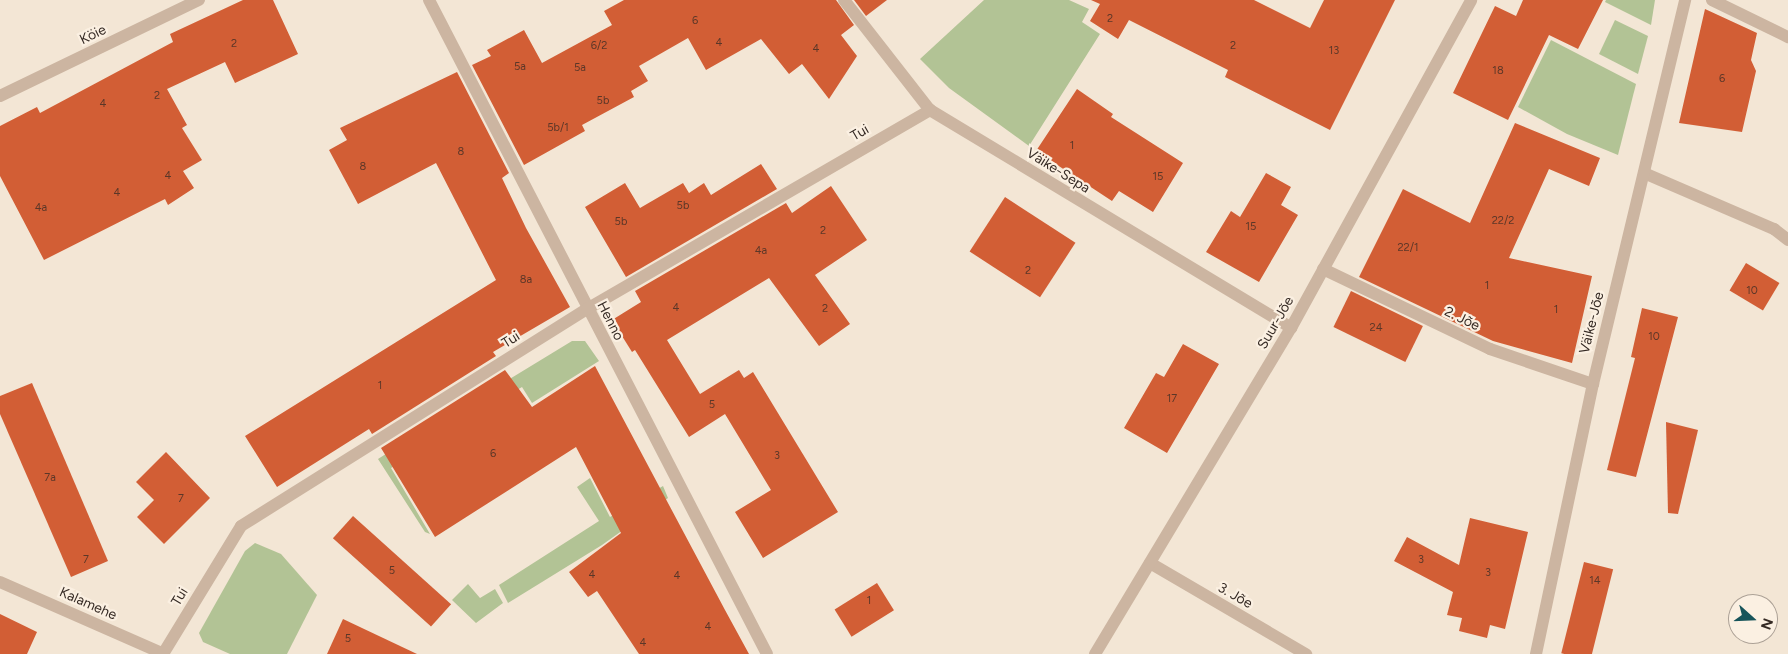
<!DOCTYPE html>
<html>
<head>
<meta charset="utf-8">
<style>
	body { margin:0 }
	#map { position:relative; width:1788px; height:654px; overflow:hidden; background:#f3e6d5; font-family:Figtree,sans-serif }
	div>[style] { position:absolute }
	.green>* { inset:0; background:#b2c395 }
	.building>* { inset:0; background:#d25e35; transform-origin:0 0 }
	.minor>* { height:12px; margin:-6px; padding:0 6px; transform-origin:6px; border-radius:6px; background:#ccb5a1 }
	span { translate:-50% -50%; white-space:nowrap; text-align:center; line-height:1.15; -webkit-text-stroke:4.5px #fbf0e2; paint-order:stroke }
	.number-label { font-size:11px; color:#5c3728 }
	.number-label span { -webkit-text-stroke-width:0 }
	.street-label { font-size:14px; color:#352a24 }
	.north { position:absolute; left:1728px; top:594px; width:50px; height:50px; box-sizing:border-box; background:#fbf0e2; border:1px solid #aca196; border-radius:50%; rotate:110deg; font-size:14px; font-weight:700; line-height:20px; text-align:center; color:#352a24 }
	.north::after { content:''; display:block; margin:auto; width:18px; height:22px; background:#17545a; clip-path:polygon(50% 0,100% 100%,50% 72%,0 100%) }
</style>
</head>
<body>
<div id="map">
	<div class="green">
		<i style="clip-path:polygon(984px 0,1069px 0,1089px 9px,1082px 22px,1100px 34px,1029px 146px,949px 88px,920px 59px)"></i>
		<i style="clip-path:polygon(1606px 0,1655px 0,1651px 25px,1605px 2px)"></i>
		<i style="clip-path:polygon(1615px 20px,1648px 36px,1638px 74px,1599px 54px)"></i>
		<i style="clip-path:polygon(1551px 40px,1636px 84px,1618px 155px,1567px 134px,1518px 107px)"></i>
		<i style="clip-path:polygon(572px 341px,585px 341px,599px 361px,532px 403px,522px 387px,507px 396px,500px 385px)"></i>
		<i style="clip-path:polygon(392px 450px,401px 462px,391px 468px,430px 534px,425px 532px,378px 459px)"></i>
		<i style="clip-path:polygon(590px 478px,610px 517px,663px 486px,668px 498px,602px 545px,508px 603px,499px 585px,599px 521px,577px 487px)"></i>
		<i style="clip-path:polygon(255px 543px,281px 554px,317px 595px,287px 654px,230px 654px,203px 642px,199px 633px,245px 551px)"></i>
		<i style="clip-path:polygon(468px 584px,480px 598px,495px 589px,503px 603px,476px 623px,452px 600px)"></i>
	</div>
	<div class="building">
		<i style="clip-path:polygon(243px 0,273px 0,298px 54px,235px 83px,225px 62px,167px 89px,187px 125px,182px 128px,202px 160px,183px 171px,194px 188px,168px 205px,165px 199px,44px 260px,0 176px,0 126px,37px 107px,40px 113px,173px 42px,170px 34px)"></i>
		<i style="clip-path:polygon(624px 0,836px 0,854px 25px,841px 35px,857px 56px,829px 99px,802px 64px,789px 74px,761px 39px,706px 70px,688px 38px,639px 66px,648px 81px,631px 91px,634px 97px,582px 125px,585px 131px,524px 165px,472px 65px,491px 56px,487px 50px,524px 30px,542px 63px,612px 25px,604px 11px)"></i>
		<i style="clip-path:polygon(854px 0,887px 0,866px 16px)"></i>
		<i style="clip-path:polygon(1091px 0,1254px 0,1310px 28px,1324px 0,1395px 0,1330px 130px,1225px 77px,1228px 70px,1129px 20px,1118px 39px,1090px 21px,1100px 4px)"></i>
		<i style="clip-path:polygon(1523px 0,1603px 0,1578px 49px,1549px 35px,1508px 120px,1453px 93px,1495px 6px,1516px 16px)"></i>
		<i style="clip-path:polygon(1705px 9px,1757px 33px,1751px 60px,1756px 71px,1742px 132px,1679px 123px)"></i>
		<i style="clip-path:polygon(457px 72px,509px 173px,502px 178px,526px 228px,570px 307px,493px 352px,496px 356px,372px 434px,369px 429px,277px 487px,245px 436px,496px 280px,436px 163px,358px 204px,329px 150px,347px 140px,340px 128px)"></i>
		<i style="clip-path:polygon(1077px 89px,1113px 114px,1111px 117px,1183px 163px,1153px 212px,1119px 191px,1112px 201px,1036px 151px)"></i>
		<i style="clip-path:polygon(1515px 123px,1600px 158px,1589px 186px,1549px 169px,1509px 258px,1592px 276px,1572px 363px,1493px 341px,1359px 277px,1403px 189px,1470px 223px)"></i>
		<i style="clip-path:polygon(761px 164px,777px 189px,626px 277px,585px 207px,625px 183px,640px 208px,683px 183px,689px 193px,704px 183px,711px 195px)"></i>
		<i style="clip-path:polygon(1266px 173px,1291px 187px,1281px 205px,1298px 215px,1259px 282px,1206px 252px,1231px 211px,1240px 217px)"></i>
		<i style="clip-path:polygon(831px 186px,867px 240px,815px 275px,850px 324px,819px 346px,769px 278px,667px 340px,700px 394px,739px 370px,744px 378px,753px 372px,838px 512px,763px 558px,735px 512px,771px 490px,725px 414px,689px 437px,635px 350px,632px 352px,612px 320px,641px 302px,635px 291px,786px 203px,792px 213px)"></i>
		<i style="left:1005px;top:197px;width:84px;height:65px;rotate:33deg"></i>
		<i style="left:1746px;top:263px;width:39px;height:32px;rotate:31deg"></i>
		<i style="left:1351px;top:291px;width:80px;height:40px;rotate:26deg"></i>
		<i style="clip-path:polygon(1642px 308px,1678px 317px,1636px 477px,1607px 470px,1635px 358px,1631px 357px)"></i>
		<i style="clip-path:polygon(1183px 344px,1219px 364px,1167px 453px,1124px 428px,1156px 373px,1164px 377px)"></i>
		<i style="clip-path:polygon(595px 366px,725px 610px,749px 654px,639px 654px,597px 591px,588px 597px,569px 572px,621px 533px,576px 447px,435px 537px,381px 448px,505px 370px,532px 407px)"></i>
		<i style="clip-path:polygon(32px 383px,108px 561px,71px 577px,0 414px,0 396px)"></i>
		<i style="clip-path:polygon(1666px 422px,1698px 430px,1678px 514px,1668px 513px)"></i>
		<i style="clip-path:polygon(166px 452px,210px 498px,164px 544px,137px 517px,154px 500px,136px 482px)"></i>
		<i style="left:353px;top:516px;width:132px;height:30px;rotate:42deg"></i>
		<i style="clip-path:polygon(1470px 518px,1528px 532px,1505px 629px,1490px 625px,1487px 638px,1459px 631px,1462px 618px,1447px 615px,1453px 592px,1394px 561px,1407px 537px,1459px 565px)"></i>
		<i style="left:1584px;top:562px;width:30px;height:94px;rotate:14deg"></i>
		<i style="left:877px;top:583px;width:32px;height:50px;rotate:58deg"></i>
		<i style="clip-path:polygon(0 614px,37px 632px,27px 654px,0 654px)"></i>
		<i style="clip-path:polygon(343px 619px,417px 654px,327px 654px)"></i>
	</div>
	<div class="minor">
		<i style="left:429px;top:0;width:736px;rotate:62.67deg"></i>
		<i style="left:844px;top:0;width:140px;rotate:52deg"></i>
		<i style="left:930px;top:110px;width:422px;rotate:31.1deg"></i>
		<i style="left:1712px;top:0;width:85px;rotate:26deg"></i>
		<i style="left:0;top:96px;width:221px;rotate:-25.8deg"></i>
		<i style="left:1644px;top:173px;width:142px;rotate:23.3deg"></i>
		<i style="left:1774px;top:229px;width:18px;rotate:38deg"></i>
		<i style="left:1323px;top:269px;width:185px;rotate:25.6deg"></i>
		<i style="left:1490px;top:349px;width:109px;rotate:18.8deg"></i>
		<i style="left:1150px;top:563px;width:181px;rotate:30.3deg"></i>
		<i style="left:0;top:582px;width:179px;rotate:23.7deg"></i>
		<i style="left:163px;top:654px;width:150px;rotate:-58.6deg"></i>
		<i style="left:241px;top:526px;width:408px;rotate:-32.1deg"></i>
		<i style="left:587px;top:309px;width:397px;rotate:-30.1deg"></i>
		<i style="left:1095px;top:654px;width:380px;rotate:-59deg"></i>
		<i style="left:1291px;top:328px;width:374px;rotate:-61.2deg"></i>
		<i style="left:1536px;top:654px;width:276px;rotate:-78.1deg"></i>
		<i style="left:1593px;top:384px;width:395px;rotate:-76.5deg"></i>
	</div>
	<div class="number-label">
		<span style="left:1110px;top:19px">2</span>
		<span style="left:695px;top:21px">6</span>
		<span style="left:719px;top:43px">4</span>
		<span style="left:234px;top:44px">2</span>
		<span style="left:599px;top:46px">6/2</span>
		<span style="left:1233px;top:46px">2</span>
		<span style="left:816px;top:49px">4</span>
		<span style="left:1334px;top:51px">13</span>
		<span style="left:520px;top:67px">5a</span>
		<span style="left:580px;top:68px">5a</span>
		<span style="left:1498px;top:71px">18</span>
		<span style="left:1722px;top:79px">6</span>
		<span style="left:157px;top:96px">2</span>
		<span style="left:603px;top:101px">5b</span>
		<span style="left:103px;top:104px">4</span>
		<span style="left:558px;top:128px">5b/1</span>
		<span style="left:1072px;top:146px">1</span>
		<span style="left:461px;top:152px">8</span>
		<span style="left:363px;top:167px">8</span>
		<span style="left:168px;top:176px">4</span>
		<span style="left:1158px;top:177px">15</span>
		<span style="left:117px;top:193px">4</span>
		<span style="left:683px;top:206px">5b</span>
		<span style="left:41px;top:208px">4a</span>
		<span style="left:1503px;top:221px">22/2</span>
		<span style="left:621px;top:222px">5b</span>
		<span style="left:1251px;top:227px">15</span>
		<span style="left:823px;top:231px">2</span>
		<span style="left:1408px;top:248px">22/1</span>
		<span style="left:761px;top:251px">4a</span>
		<span style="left:1028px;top:271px">2</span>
		<span style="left:526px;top:280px">8a</span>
		<span style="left:1487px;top:286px">1</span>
		<span style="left:1752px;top:291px">10</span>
		<span style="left:676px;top:308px">4</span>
		<span style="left:825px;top:309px">2</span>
		<span style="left:1556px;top:310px">1</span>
		<span style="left:1376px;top:328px">24</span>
		<span style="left:1654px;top:337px">10</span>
		<span style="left:380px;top:386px">1</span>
		<span style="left:1172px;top:399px">17</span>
		<span style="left:712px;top:405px">5</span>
		<span style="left:493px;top:454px">6</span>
		<span style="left:777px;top:456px">3</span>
		<span style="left:50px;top:478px">7a</span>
		<span style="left:181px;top:499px">7</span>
		<span style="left:86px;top:560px">7</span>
		<span style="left:1421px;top:560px">3</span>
		<span style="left:392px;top:571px">5</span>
		<span style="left:1488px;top:573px">3</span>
		<span style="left:592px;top:575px">4</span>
		<span style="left:677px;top:576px">4</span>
		<span style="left:1595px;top:581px">14</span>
		<span style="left:869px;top:601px">1</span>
		<span style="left:708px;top:627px">4</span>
		<span style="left:348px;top:639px">5</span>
		<span style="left:643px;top:643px">4</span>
	</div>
	<div class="street-label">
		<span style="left:93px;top:35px;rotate:-26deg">Köie</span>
		<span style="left:860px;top:133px;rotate:-30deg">Tui</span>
		<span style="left:1058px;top:171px;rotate:32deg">Väike-Sepa</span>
		<span style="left:1462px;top:319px;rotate:26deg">2. Jõe</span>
		<span style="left:610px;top:321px;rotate:63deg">Henno</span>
		<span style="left:1276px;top:323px;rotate:-60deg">Suur-Jõe</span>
		<span style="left:1592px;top:323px;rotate:-76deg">Väike-Jõe</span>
		<span style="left:511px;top:340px;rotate:-32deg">Tui</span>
		<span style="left:1235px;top:596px;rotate:30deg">3. Jõe</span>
		<span style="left:180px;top:597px;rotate:-59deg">Tui</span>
		<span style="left:88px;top:604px;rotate:24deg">Kalamehe</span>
	</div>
	<div class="north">N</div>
</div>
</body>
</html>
